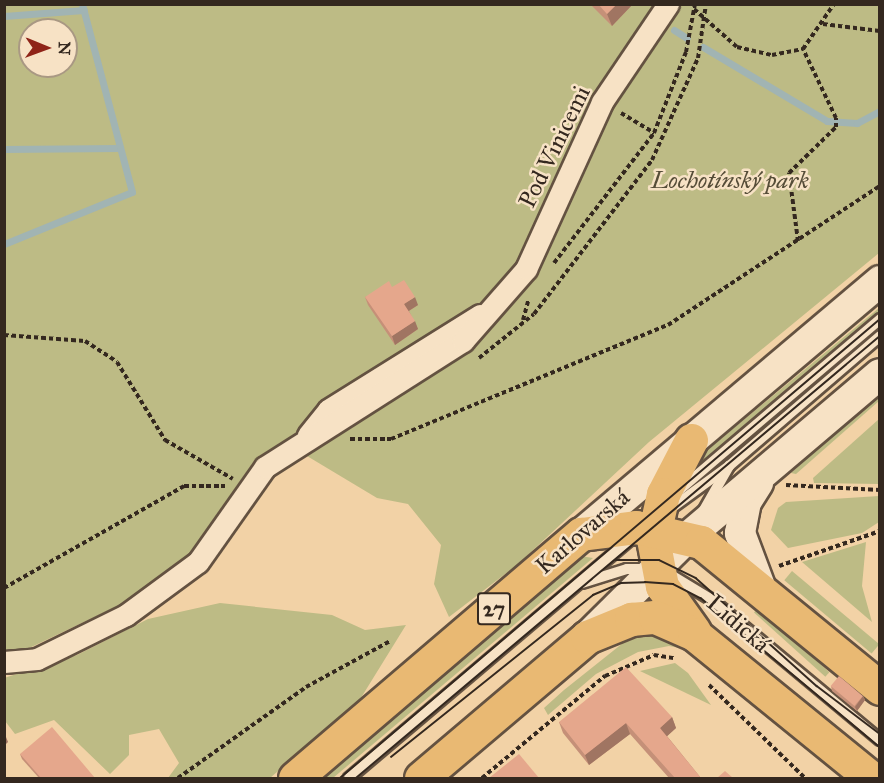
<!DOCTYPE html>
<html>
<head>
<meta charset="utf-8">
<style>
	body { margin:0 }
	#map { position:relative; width:884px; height:783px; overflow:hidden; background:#f2d2a6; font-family:"IM FELL Great Primer",serif }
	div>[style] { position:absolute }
	.green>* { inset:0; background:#bdbb85; transform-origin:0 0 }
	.stream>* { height:7px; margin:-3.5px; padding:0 3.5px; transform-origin:3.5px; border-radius:3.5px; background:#a1b4b3 }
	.path>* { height:4px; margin-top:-2px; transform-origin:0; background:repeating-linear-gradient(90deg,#34281f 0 4.5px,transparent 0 7.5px) }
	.roads { filter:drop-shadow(2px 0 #645241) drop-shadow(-2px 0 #645241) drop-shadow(0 2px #645241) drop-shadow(0 -2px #645241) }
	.lane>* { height:10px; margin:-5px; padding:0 5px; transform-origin:5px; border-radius:5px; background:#f7e2c5 }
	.street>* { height:21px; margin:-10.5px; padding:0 10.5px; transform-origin:10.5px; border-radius:10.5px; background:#f7e2c5 }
	.secondary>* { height:30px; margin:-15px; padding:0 15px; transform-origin:15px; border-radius:15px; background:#f7e2c5 }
	.primary>* { height:33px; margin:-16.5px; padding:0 16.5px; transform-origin:16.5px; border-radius:16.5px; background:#e9b973 }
	.tram>* { height:1.5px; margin:-0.75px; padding:0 0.75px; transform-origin:0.75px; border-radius:0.75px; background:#34281f }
	.wall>* { inset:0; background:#c59078 }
	.shaded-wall>* { inset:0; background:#a07562 }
	.building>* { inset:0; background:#e5a78c; transform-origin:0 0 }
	span { translate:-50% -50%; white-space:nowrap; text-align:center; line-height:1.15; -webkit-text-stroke:5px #f7e2c5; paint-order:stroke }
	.shield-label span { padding:2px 4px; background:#f7e2c5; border:2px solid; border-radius:4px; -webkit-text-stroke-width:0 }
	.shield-label { font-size:22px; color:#34281f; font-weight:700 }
	.street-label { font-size:24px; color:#34281f }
	.park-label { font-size:24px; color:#564d38; font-style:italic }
	.frame { position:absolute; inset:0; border:6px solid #34281f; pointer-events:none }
	.north { position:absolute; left:18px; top:18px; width:60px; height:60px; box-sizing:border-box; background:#f7e2c5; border:2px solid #a99883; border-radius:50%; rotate:91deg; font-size:16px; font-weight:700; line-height:24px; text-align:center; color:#34281f }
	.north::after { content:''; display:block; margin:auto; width:21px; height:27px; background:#8f2418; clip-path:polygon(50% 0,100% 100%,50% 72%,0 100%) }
</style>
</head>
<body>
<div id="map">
	<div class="green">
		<i style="clip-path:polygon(evenodd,4px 5px,879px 5px,879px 253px,649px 442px,517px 565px,449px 617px,434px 584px,441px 545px,408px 504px,377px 498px,292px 447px,265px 467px,255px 460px,189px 555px,126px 602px,23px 651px,5px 651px,4px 5px,30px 30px,66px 30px,66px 66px,30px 66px,30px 30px)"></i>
		<i style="clip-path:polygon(879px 308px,879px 313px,690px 474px,694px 461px)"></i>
		<i style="clip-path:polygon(879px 391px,879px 401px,796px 474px,791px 473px)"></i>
		<i style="clip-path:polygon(879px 419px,879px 484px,814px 483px,813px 478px)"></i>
		<i style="clip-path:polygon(879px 496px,879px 522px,862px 533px,788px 548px,771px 530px,778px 508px,786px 502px)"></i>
		<i style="clip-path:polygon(866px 542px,862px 586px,872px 622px,802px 562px)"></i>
		<i style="clip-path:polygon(580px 556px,593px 558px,333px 778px,315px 778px)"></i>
		<i style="left:792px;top:571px;width:114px;height:12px;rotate:40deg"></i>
		<i style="clip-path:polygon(220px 603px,332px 615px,365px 630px,406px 625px,359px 701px,270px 778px,168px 778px,179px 763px,159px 729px,129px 735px,129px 755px,110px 774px,54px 720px,15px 734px,5px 721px,4px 678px,77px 655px,148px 619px)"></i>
		<i style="left:758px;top:608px;width:96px;height:6px;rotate:42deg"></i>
		<i style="clip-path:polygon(647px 634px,668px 637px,685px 649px,669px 646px,638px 652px,596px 674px,548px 715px,544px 708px,564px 690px,623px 643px)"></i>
		<i style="clip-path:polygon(675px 663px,688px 673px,711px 705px,640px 671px)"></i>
	</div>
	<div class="stream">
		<i style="left:4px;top:16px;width:80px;rotate:-4.3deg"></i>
		<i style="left:674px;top:30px;width:15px;rotate:32deg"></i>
		<i style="left:703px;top:47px;width:144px;rotate:30.8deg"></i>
		<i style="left:827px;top:121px;width:30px;rotate:4deg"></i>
		<i style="left:857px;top:123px;width:26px;rotate:-28deg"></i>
		<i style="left:4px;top:149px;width:116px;rotate:-0.5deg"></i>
		<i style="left:4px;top:244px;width:138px;rotate:-22.1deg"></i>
		<i style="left:132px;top:192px;width:195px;rotate:-104.9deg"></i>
	</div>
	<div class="path">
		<i style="left:694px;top:9px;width:57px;rotate:41.5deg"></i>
		<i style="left:737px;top:47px;width:36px;rotate:13deg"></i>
		<i style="left:772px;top:55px;width:32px;rotate:-11deg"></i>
		<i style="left:803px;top:49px;width:55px;rotate:-55.4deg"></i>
		<i style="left:823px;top:24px;width:57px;rotate:7deg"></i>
		<i style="left:621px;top:113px;width:39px;rotate:31deg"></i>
		<i style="left:798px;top:241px;width:69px;rotate:-97.5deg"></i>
		<i style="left:789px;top:173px;width:66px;rotate:-44.4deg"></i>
		<i style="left:836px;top:127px;width:9px;rotate:-90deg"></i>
		<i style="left:836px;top:118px;width:76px;rotate:-115.6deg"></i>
		<i style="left:554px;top:263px;width:164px;rotate:-52.4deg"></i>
		<i style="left:654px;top:133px;width:87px;rotate:-68.4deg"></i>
		<i style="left:686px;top:52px;width:49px;rotate:-79.4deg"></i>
		<i style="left:523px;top:320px;width:20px;rotate:-75deg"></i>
		<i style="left:4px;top:335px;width:81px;rotate:4.2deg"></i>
		<i style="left:85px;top:341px;width:38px;rotate:33deg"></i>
		<i style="left:117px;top:362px;width:92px;rotate:58.4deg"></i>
		<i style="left:165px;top:440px;width:78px;rotate:29.8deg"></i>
		<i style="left:479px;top:358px;width:70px;rotate:-38.7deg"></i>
		<i style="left:534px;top:314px;width:194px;rotate:-52.5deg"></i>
		<i style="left:652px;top:160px;width:112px;rotate:-65.7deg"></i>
		<i style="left:698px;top:58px;width:55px;rotate:-81.6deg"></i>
		<i style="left:350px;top:439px;width:41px"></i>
		<i style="left:391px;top:439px;width:300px;rotate:-22.4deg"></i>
		<i style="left:668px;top:325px;width:254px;rotate:-33.3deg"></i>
		<i style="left:786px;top:485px;width:94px;rotate:3deg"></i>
		<i style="left:779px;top:566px;width:107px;rotate:-19.1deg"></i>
		<i style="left:4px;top:588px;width:207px;rotate:-29.5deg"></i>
		<i style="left:184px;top:486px;width:41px"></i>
		<i style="left:709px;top:685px;width:134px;rotate:44.1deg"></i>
		<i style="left:178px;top:778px;width:157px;rotate:-35.4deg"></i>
		<i style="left:306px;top:687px;width:96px;rotate:-28.7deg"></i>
		<i style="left:482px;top:778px;width:160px;rotate:-39.7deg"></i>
		<i style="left:605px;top:676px;width:53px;rotate:-23.2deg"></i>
		<i style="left:654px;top:655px;width:20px;rotate:9deg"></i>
	</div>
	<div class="roads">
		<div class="lane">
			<i style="left:677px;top:492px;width:267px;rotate:-40.4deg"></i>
			<i style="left:704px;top:510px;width:51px;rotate:-60.4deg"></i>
			<i style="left:729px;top:466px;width:199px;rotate:-40.7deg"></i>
			<i style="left:666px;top:512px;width:78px;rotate:-36.1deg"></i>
			<i style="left:666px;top:572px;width:54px;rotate:31.3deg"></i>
			<i style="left:712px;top:600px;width:219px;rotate:39.8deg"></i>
			<i style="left:582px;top:583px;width:47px;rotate:-17.3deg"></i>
			<i style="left:627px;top:569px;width:21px"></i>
			<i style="left:349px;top:778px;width:374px;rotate:-40.3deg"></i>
		</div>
		<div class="street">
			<i style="left:308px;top:435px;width:32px;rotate:-51deg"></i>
			<i style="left:328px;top:410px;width:179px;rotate:-32deg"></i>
			<i style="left:4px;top:662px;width:33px;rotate:-5deg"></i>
			<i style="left:37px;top:659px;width:99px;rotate:-26.3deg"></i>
			<i style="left:126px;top:615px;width:89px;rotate:-36.4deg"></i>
			<i style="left:198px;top:562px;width:116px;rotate:-54.8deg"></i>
			<i style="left:265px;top:467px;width:235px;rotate:-32.5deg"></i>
			<i style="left:463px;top:341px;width:96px;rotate:-48.8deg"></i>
			<i style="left:526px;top:269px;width:183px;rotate:-65.5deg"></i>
			<i style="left:602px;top:102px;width:118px;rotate:-56deg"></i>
		</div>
		<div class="secondary">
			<i style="left:758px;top:483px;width:22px;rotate:122deg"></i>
			<i style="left:746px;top:502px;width:32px;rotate:101deg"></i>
			<i style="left:740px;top:533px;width:60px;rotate:69.4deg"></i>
			<i style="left:581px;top:534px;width:392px;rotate:-40.2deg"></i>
			<i style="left:591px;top:633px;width:138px;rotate:-44.7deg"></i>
			<i style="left:689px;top:536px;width:250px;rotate:-40.3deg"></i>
		</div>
		<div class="primary">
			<i style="left:691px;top:440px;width:61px;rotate:117.4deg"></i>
			<i style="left:663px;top:494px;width:46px;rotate:102.5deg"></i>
			<i style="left:653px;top:539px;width:48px;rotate:79.2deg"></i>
			<i style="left:662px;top:586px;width:55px;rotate:54.6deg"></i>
			<i style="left:295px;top:778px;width:376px;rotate:-40.5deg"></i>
			<i style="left:581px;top:534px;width:55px;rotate:-7.3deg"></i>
			<i style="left:636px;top:527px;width:67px;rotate:13deg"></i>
			<i style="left:701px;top:542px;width:231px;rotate:39.2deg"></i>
			<i style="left:421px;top:778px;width:218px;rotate:-40.3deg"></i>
			<i style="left:587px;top:637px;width:48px;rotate:-22.2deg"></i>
			<i style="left:631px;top:619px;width:24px;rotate:-5deg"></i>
			<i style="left:655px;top:617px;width:43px;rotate:23.6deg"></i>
			<i style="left:694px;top:634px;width:228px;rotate:39.1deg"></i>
		</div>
	</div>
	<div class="tram">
		<i style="left:616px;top:560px;width:43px"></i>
		<i style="left:659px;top:560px;width:41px;rotate:25.9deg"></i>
		<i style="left:696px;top:578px;width:162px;rotate:41.8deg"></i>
		<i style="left:817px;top:686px;width:79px;rotate:37.3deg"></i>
		<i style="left:391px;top:757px;width:259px;rotate:-38.7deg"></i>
		<i style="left:593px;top:595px;width:30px;rotate:-23deg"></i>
		<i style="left:621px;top:583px;width:24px;rotate:-2deg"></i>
		<i style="left:645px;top:582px;width:28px;rotate:4deg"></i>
		<i style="left:673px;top:584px;width:31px;rotate:27deg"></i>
		<i style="left:701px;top:598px;width:233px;rotate:39.8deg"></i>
		<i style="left:340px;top:778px;width:709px;rotate:-40.36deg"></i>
		<i style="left:356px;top:778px;width:686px;rotate:-40.15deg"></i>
	</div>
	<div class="wall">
		<i style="clip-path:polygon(590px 4px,633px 4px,612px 26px)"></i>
		<i style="clip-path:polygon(392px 287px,418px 305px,409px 311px,418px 329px,395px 345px,368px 305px,365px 297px)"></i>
		<i style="clip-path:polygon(831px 686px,863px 696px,865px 700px,857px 711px,832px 691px)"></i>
		<i style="clip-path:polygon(672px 717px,676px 728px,667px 736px,701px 778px,669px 778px,630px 734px,589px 765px,563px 733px,559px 722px)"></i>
		<i style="clip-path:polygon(20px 754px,95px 778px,39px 778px,22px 759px)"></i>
	</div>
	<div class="shaded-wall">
		<i style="clip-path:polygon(617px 4px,633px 4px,612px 26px,607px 14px)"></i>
		<i style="clip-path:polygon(415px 297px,418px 305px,407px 312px,404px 304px)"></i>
		<i style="clip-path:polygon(415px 321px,418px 329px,395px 345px,392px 336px)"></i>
		<i style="clip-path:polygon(863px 696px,865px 700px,857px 711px,855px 707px)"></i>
		<i style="clip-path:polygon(672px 717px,676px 728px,664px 739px,660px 728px)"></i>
		<i style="clip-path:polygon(626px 723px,630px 734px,589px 765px,585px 755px)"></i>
		<i style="clip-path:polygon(4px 732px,8px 742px,4px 746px)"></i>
	</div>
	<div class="building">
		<i style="clip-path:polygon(598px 4px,617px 4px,607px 14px)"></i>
		<i style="clip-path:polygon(404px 280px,415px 297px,404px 304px,415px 321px,392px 336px,365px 297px,389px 281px,392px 287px)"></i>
		<i style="clip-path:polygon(626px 667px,672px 717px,660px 728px,701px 778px,675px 778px,626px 723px,585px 755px,559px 722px)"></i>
		<i style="left:839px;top:676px;width:31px;height:13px;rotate:40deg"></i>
		<i style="clip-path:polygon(52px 727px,95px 778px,41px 778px,20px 754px)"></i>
		<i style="clip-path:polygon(519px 754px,539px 778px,489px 778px)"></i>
		<i style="clip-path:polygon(725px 771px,733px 778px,717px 778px)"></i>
	</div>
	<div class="shield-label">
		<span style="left:494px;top:609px">27</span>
	</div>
	<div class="street-label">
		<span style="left:555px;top:147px;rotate:-64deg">Pod Vinicemi</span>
		<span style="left:583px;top:532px;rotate:-41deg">Karlovarská</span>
		<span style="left:738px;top:624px;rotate:41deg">Lidická</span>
	</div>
	<div class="park-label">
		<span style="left:730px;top:181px">Lochotínský park</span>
	</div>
	<div class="frame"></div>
	<div class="north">N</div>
</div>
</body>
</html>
